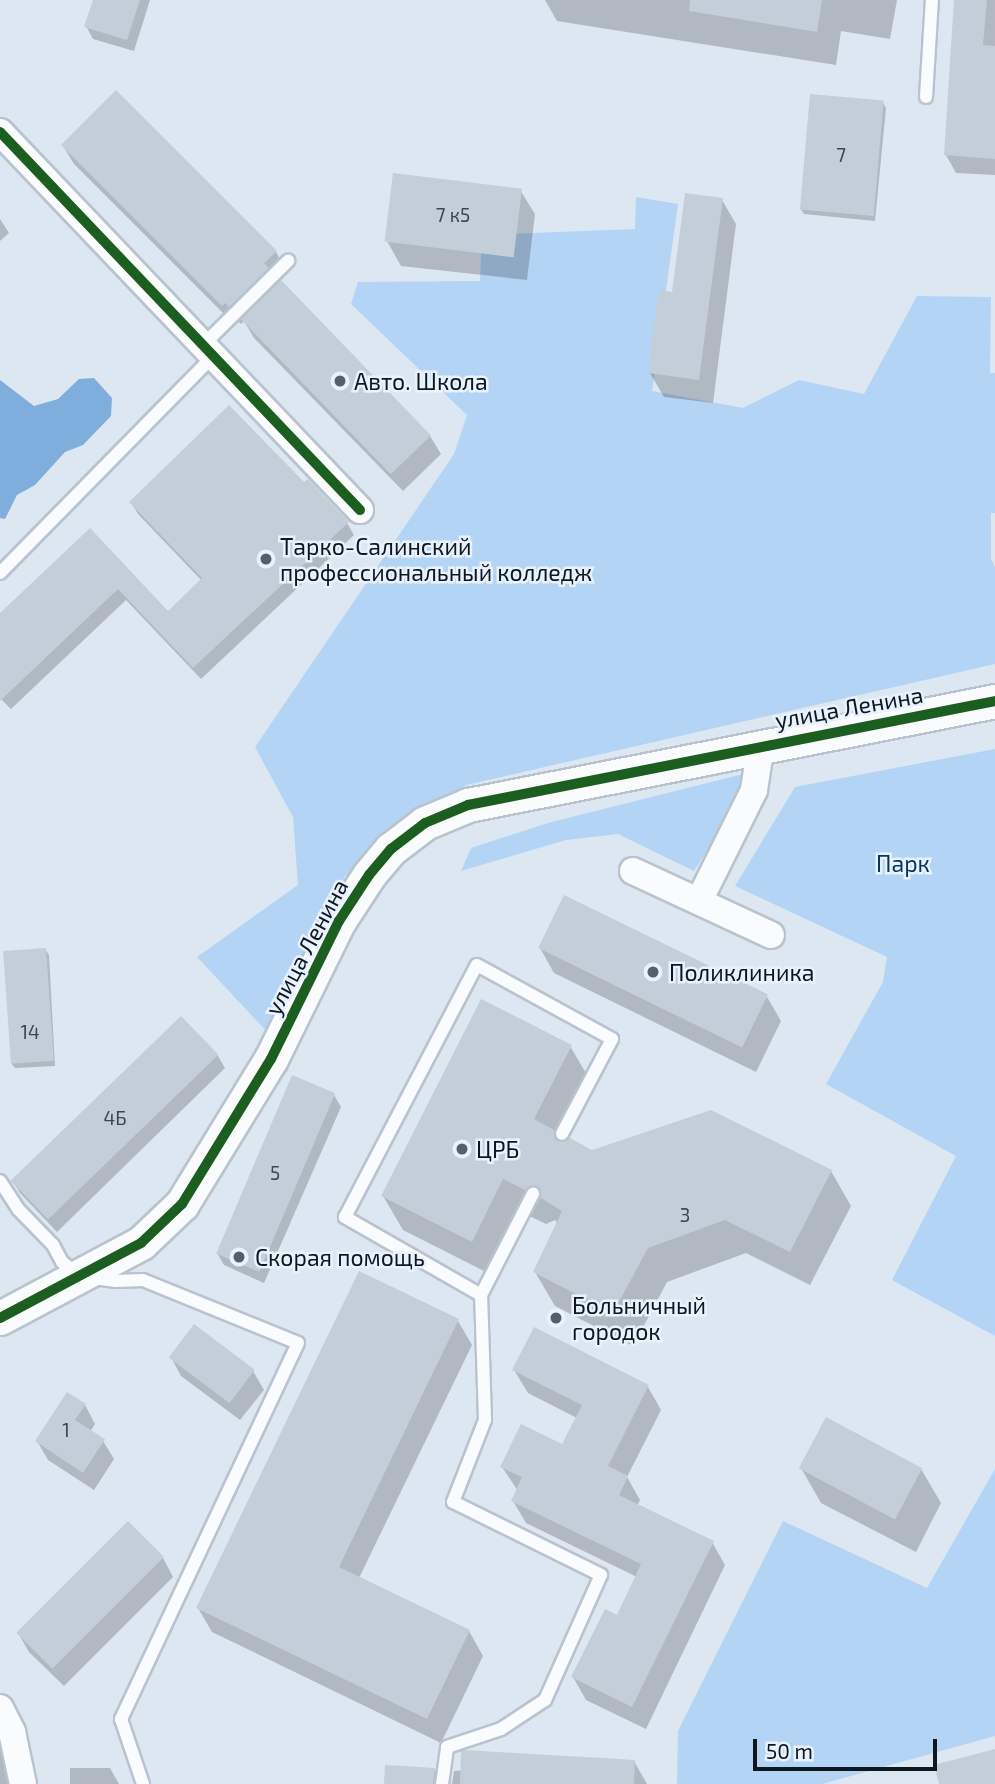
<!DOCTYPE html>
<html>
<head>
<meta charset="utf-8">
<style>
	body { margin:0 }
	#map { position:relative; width:995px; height:1784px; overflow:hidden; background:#dce7f2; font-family:"Exo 2",sans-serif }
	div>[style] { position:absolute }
	.green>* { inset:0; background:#b3d4f5 }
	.water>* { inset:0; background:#80aedc }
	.shadow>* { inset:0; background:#0003 }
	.building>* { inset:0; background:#c4ced8; transform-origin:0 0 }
	.roads { filter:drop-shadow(2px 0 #bac3cd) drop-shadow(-2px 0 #bac3cd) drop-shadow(0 2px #bac3cd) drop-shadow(0 -2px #bac3cd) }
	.service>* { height:12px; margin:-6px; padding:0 6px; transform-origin:6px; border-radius:6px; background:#fafbfd }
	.minor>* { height:26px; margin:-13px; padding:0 13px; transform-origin:13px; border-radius:13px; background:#fafbfd }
	.tertiary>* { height:33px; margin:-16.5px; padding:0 16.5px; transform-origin:16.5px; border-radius:16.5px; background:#fafbfd }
	.cycleway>* { height:10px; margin:-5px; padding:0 5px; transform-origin:5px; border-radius:5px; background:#1b5e20 }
	.dots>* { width:19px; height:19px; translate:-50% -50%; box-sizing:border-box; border:4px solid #e8f2fd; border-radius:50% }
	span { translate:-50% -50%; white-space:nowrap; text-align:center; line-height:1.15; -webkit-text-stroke:5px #e8f2fd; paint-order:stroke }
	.number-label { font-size:19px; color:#3e464f }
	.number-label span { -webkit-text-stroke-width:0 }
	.poi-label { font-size:23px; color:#0e161f }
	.left { translate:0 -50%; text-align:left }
	.street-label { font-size:23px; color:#0e161f }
	.park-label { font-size:23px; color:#07355d }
	.scale { position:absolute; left:753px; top:1739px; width:184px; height:32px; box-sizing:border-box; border:4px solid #0e161f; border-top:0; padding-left:9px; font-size:21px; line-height:24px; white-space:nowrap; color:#0e161f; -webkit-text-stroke:5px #e8f2fd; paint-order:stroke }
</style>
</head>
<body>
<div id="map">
	<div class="green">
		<i style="clip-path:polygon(636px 197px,678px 204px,652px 391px,743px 408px,799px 380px,864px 394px,917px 296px,991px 297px,990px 373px,995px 373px,995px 513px,991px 513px,991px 558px,995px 568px,995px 664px,466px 785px,345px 876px,271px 1036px,197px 957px,298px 885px,293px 817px,255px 747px,454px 454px,467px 415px,351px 304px,358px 282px,480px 281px,482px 235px,635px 229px)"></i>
		<i style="clip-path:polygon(995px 749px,995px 1336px,892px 1280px,956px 1156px,826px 1084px,883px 982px,887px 957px,735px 886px,795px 787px)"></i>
		<i style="clip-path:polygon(759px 770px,694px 871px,618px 834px,566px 840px,461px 871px,471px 848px,548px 823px)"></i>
		<i style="clip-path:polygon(995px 1469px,995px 1736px,822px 1784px,677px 1784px,678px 1731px,783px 1521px,927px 1588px)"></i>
	</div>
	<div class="water">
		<i style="clip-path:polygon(94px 378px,112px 398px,111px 416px,83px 445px,65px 452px,35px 485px,17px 495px,5px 519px,0 518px,0 380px,34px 406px,58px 399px,79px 379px)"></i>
	</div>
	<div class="shadow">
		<i style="clip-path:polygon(94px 0,150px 0,134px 51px,93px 39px,86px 26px)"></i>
		<i style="clip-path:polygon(545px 0,897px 0,890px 39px,841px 31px,836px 65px,557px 21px)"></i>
		<i style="clip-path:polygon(956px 0,995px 0,995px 175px,956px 173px,946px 155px)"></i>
		<i style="clip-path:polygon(883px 103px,886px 108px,875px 221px,804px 214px,800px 208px)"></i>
		<i style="clip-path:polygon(63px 146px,276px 252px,286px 270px,275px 282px,278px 286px,430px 436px,441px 454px,403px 491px,254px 338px,244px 321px,241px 324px,236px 320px,233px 323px,74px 164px)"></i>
		<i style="clip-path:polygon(520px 190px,535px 214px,527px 280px,401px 266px,387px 241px)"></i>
		<i style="clip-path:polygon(722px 200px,736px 224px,713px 403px,664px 397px,650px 373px,673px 293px)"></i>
		<i style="clip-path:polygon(0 219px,9px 233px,0 241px)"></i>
		<i style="clip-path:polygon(304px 485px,347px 523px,354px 535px,201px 679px,126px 600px,11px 709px,0 698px,0 616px,90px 531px,168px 613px,202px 581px,138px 514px,131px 502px)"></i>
		<i style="clip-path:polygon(540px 948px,767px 997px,781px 1021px,756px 1072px,554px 973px)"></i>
		<i style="clip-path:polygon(45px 949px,49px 955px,55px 1066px,15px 1068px,11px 1063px)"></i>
		<i style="clip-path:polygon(181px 1018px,218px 1056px,225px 1068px,57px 1232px,20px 1193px,13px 1181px)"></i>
		<i style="clip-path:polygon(570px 1046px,590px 1080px,558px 1144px,592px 1152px,831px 1171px,851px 1206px,810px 1285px,746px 1253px,667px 1282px,633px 1346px,555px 1306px,535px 1272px,558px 1224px,555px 1220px,546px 1224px,523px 1213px,492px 1275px,403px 1230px,383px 1196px)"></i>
		<i style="clip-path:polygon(334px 1095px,341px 1107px,264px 1283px,224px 1265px,217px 1253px)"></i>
		<i style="clip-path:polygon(458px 1321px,472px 1345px,359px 1578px,469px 1631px,483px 1656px,441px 1743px,212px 1632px,198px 1608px)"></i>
		<i style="clip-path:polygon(171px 1357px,253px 1371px,264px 1390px,240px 1420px,181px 1376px)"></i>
		<i style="clip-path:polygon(514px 1370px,648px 1387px,661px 1410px,627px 1477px,640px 1500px,637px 1506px,712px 1542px,725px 1565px,646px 1729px,586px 1700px,573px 1677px,617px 1617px,637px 1577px,526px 1523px,513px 1501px,518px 1491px,502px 1467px,563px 1446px,577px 1418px,528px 1393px)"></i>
		<i style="clip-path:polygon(85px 1405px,95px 1424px,90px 1432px,103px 1441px,114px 1459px,94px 1490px,48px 1460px,37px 1441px)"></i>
		<i style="clip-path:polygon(801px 1468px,921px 1469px,941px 1503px,916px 1552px,821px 1503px)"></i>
		<i style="clip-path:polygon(163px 1558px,173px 1577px,64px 1686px,29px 1652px,18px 1633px)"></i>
		<i style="clip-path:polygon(0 1743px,10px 1765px,11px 1784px,0 1784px)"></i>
		<i style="clip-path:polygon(634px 1761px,647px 1784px,452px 1784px,454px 1771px)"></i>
		<i style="clip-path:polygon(70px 1768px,110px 1768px,119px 1784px,70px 1784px)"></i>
		<i style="clip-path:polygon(434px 1769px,443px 1784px,386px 1784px)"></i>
	</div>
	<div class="building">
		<i style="clip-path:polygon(93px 0,140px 0,127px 40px,84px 27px)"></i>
		<i style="clip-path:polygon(690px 0,822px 0,817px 32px,689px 11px)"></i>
		<i style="clip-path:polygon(954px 0,987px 0,983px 45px,995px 46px,995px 159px,944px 155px)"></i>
		<i style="clip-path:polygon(116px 90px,277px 251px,264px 263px,269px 268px,229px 307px,225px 303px,222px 306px,61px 145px)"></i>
		<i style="left:810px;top:94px;width:74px;height:116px;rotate:5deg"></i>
		<i style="left:393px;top:173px;width:130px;height:69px;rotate:7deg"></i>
		<i style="clip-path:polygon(685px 193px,723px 198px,699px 380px,648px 373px,659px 290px,672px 292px)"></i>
		<i style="left:281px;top:280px;width:216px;height:56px;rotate:46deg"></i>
		<i style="clip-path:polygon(229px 405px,304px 482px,308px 479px,349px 522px,193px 668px,118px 589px,0 701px,0 613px,90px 528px,168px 611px,202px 578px,129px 502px)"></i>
		<i style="left:564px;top:895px;width:227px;height:59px;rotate:26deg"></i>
		<i style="left:46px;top:948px;width:113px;height:43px;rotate:86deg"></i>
		<i style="clip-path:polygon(481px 999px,572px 1045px,534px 1119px,554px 1130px,554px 1138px,559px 1142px,570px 1138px,592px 1150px,711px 1110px,832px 1170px,790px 1252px,725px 1220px,648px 1248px,613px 1313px,533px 1272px,562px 1211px,541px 1198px,541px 1190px,536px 1186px,525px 1190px,503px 1179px,472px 1242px,381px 1196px)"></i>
		<i style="left:181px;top:1016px;width:54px;height:237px;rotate:46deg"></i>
		<i style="left:292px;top:1075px;width:47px;height:194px;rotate:23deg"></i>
		<i style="clip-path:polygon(359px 1271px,459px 1319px,339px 1567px,470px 1630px,427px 1719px,196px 1608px)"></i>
		<i style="left:194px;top:1324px;width:76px;height:42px;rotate:37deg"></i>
		<i style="clip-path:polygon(534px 1327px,649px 1385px,608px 1466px,628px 1476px,619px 1495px,714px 1541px,632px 1707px,571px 1677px,605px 1609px,617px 1615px,641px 1564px,511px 1501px,522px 1477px,500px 1467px,521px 1424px,562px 1444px,582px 1405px,512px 1370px)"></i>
		<i style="clip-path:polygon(67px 1392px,86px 1404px,75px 1420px,105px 1439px,83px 1473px,35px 1441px)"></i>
		<i style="left:826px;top:1417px;width:109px;height:58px;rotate:28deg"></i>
		<i style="left:128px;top:1521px;width:51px;height:158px;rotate:45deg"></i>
		<i style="clip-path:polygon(995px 1749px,995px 1784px,939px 1784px,934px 1765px)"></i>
		<i style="clip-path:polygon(465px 1750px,635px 1760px,634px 1784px,460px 1784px,461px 1751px)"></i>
		<i style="clip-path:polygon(385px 1765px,435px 1768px,433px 1784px,384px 1784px)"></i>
	</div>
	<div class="roads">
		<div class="service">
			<i style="left:926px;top:97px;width:97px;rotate:-86.5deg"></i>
			<i style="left:203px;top:345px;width:120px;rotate:-44.7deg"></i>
			<i style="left:0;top:573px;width:304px;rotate:-45.5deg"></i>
			<i style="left:0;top:1181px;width:33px;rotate:57deg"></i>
			<i style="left:18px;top:1209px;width:50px;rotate:45.8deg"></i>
			<i style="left:53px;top:1245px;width:19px;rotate:62deg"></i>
			<i style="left:62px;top:1262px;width:23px;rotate:38deg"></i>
			<i style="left:80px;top:1276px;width:36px;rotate:8deg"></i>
			<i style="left:116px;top:1281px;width:27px;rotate:-2deg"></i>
			<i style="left:143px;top:1280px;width:167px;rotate:22.1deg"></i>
			<i style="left:298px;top:1343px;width:416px;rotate:115.2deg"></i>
			<i style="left:121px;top:1719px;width:69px;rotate:71.3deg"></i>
			<i style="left:481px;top:1295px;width:157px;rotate:-150.2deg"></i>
			<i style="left:345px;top:1217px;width:284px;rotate:-62.4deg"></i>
			<i style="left:477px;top:965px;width:154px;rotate:28.7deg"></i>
			<i style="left:612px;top:1039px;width:107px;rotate:117.8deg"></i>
			<i style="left:442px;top:1784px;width:37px;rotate:-82deg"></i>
			<i style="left:447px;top:1747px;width:57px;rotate:-18.4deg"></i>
			<i style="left:501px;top:1729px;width:53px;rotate:-33.4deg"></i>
			<i style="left:545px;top:1700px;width:137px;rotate:-65.9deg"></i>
			<i style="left:601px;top:1575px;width:165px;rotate:-153.7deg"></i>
			<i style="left:453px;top:1502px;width:88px;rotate:-68.7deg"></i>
			<i style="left:485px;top:1420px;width:125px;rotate:-91.8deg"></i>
			<i style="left:481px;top:1295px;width:114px;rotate:-62.8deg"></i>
		</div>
		<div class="minor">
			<i style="left:0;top:132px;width:522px;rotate:46.4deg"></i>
			<i style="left:633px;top:871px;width:152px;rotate:24.9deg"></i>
			<i style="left:699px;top:901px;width:124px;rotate:-63.6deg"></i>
			<i style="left:754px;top:790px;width:46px;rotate:-81.2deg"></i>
			<i style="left:0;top:1708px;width:27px;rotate:63deg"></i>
			<i style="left:12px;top:1732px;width:53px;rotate:78.1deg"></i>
		</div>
		<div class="tertiary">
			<i style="left:0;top:1318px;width:160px;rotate:-28deg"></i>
			<i style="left:141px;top:1243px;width:57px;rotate:-43.6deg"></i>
			<i style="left:182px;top:1204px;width:170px;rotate:-58.5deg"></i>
			<i style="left:271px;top:1059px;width:154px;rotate:-63.8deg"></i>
			<i style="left:339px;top:921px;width:55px;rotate:-56.9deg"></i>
			<i style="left:369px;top:875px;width:34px;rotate:-50deg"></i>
			<i style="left:391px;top:849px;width:43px;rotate:-37.4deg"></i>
			<i style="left:425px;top:823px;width:47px;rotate:-22.7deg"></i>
			<i style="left:468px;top:805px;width:537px;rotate:-11.16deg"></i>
		</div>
	</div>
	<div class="cycleway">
		<i style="left:0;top:132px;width:522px;rotate:46.4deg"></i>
		<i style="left:0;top:1318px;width:160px;rotate:-28deg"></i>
		<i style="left:141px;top:1243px;width:57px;rotate:-43.6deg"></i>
		<i style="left:182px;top:1204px;width:170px;rotate:-58.5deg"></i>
		<i style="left:271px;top:1059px;width:154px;rotate:-63.8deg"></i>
		<i style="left:339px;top:921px;width:55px;rotate:-56.9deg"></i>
		<i style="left:369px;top:875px;width:34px;rotate:-50deg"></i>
		<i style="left:391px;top:849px;width:43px;rotate:-37.4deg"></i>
		<i style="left:425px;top:823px;width:47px;rotate:-22.7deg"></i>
		<i style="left:468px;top:805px;width:537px;rotate:-11.16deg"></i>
	</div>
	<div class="dots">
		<i style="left:340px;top:381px;background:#565f69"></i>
		<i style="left:266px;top:559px;background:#565f69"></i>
		<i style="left:653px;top:972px;background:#565f69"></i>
		<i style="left:462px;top:1149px;background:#565f69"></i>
		<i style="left:239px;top:1257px;background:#565f69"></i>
		<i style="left:556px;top:1318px;background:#565f69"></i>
	</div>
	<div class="number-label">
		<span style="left:841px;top:155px">7</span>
		<span style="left:453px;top:215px">7 к5</span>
		<span style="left:30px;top:1032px">14</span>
		<span style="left:115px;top:1118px">4Б</span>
		<span style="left:275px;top:1173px">5</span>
		<span style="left:685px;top:1215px">3</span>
		<span style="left:66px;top:1430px">1</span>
	</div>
	<div class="poi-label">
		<span class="left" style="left:354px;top:381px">Авто. Школа</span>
		<span class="left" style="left:280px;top:559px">Тарко-Салинский<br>профессиональный колледж</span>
		<span class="left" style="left:669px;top:972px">Поликлиника</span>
		<span class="left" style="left:476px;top:1149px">ЦРБ</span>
		<span class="left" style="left:255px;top:1257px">Скорая помощь</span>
		<span class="left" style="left:572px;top:1318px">Больничный<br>городок</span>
	</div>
	<div class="street-label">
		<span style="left:849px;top:707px;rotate:-10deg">улица Ленина</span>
		<span style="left:306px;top:947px;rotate:-62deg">улица Ленина</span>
	</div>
	<div class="park-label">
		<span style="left:903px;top:863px">Парк</span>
	</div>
	<div class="scale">50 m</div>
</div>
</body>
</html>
